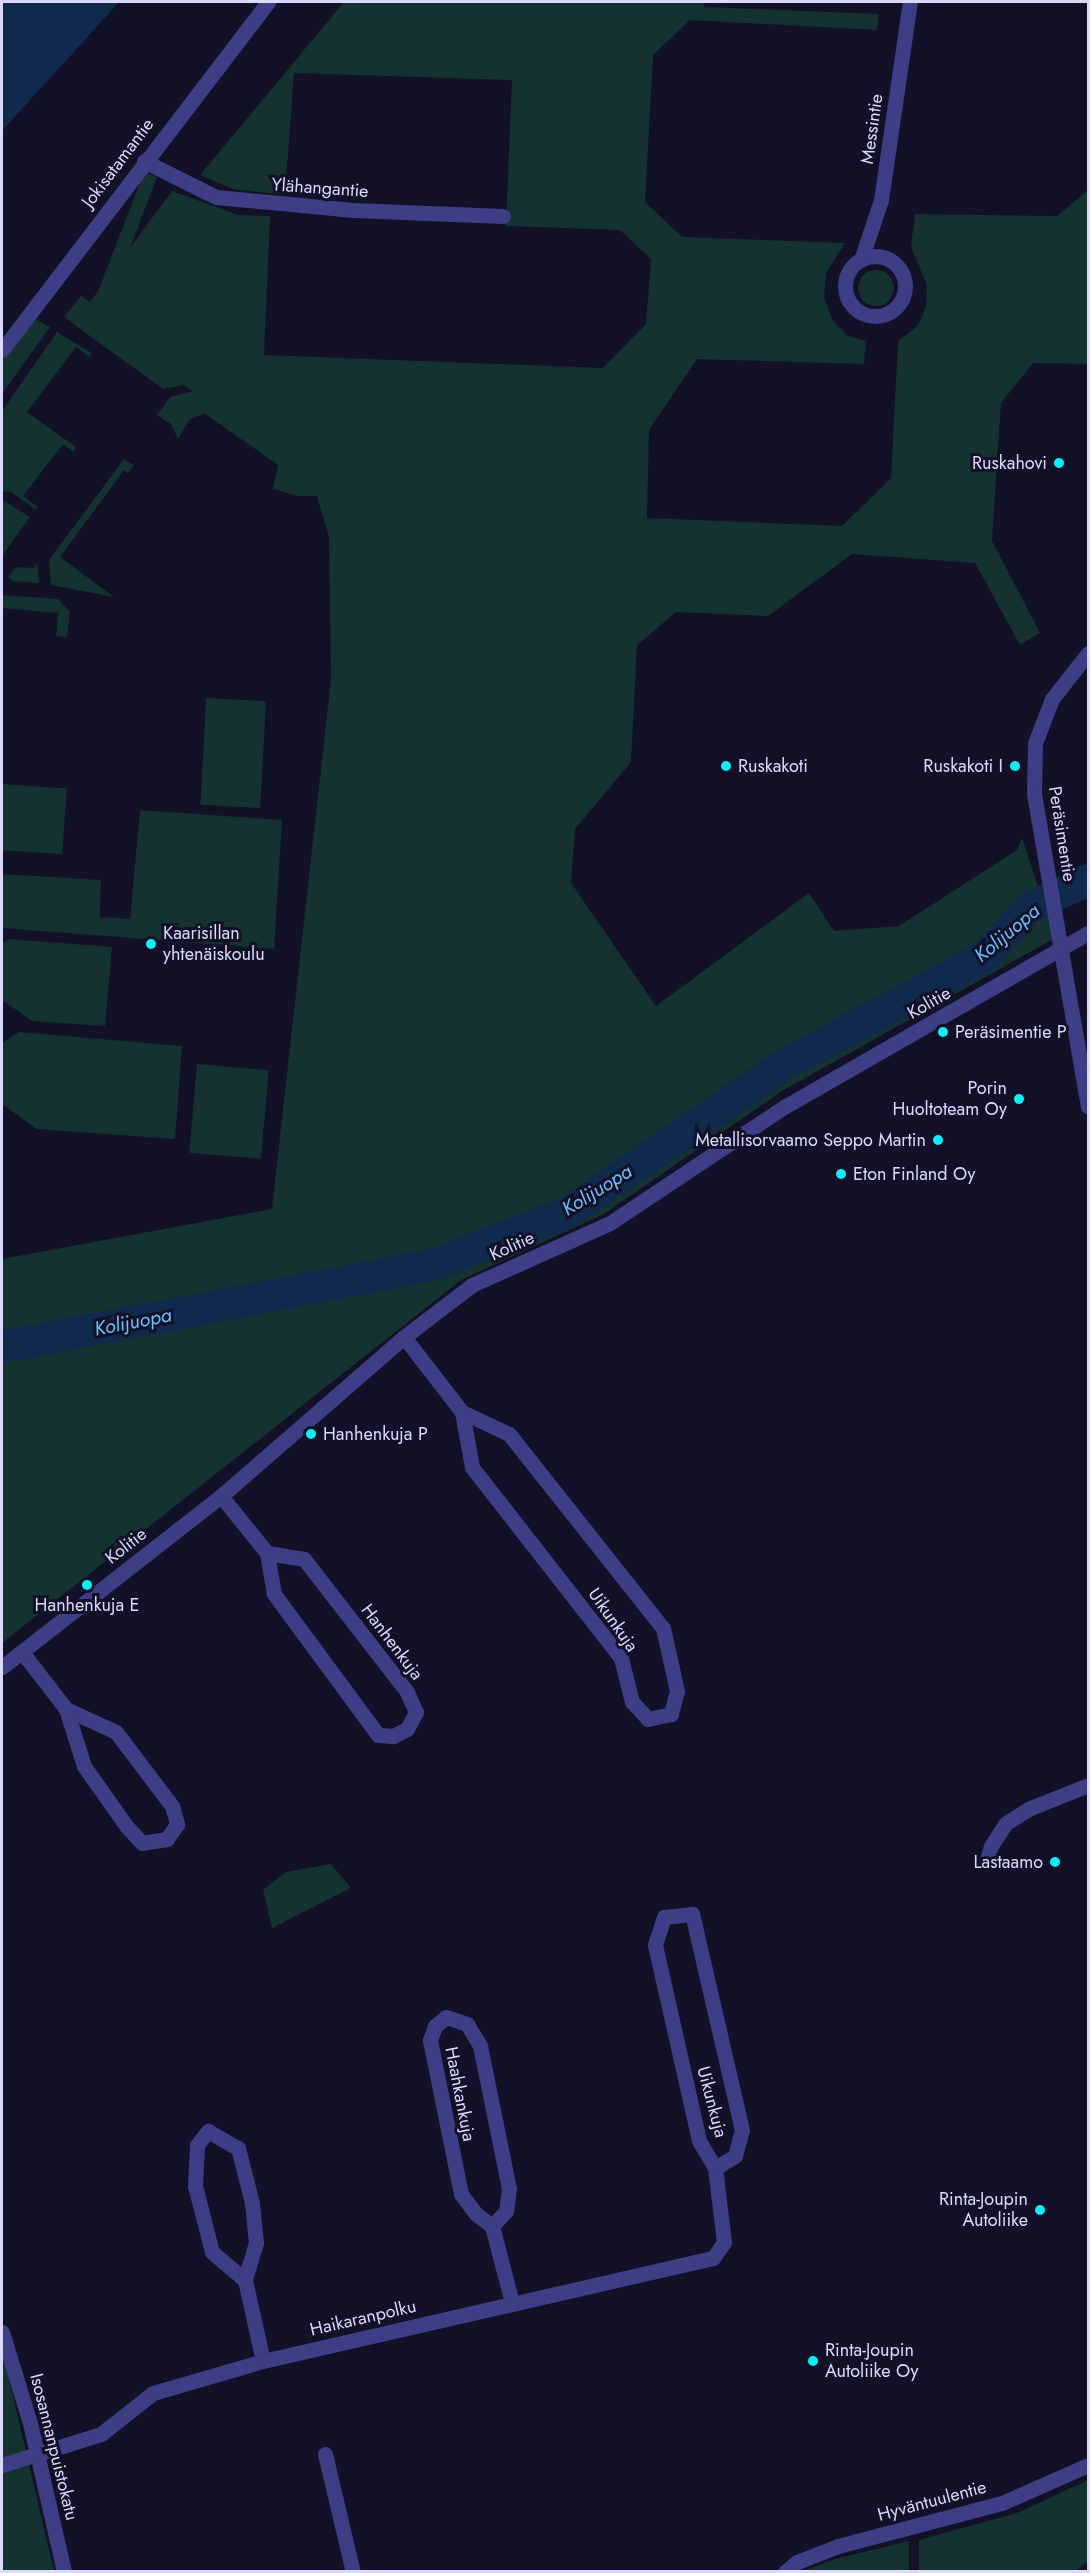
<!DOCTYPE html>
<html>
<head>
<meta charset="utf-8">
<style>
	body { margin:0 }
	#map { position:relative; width:1090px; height:2573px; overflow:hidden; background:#131128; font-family:Jost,sans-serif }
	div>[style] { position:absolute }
	.green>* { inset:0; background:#14322f; transform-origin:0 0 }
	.round { border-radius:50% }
	.water>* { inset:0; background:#102a4d }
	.river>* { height:32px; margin:-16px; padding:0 16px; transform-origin:16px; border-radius:16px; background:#102a4d }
	.minor>* { height:15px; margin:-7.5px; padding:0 7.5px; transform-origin:7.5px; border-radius:7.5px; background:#3d3e86 }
	.minor>.ring { margin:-7.5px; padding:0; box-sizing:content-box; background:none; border:15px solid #3d3e86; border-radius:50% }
	.dots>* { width:16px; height:16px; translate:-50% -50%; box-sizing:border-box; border:3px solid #131128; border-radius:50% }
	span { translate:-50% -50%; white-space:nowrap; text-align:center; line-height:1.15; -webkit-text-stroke:6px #131128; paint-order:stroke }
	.street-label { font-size:18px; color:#dbd9fe }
	.poi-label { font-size:18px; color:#dbd9fe }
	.right { translate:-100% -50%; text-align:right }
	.left { translate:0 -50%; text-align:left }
	.water-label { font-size:20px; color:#69c0fc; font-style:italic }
	.frame { position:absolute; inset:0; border:3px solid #dbd9fe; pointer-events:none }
</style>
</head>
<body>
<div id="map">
	<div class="green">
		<i style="clip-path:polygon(344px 2px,704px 2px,704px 7px,879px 14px,877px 30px,690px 20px,653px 55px,645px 202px,682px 237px,845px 243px,826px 273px,824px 298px,833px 321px,848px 336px,866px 341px,864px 364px,697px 359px,649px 430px,647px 518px,842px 526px,891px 478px,898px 341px,918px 326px,926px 307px,927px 285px,911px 247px,915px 214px,1057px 216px,1088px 190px,1088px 364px,1033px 363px,1001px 403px,992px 541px,1040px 633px,1020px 645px,975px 563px,852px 554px,768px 616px,676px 612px,637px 645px,631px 762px,575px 829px,571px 883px,656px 1006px,809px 893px,834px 931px,899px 926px,1017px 850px,1022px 838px,1055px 938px,782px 1091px,604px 1214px,461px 1280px,2px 1643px,2px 1259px,272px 1209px,331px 679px,329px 537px,317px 496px,298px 496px,273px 489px,278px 465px,204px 413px,189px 420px,178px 439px,171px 424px,157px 415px,170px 397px,193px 391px,183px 385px,163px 389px,64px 317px,81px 296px,90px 302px,172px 191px,238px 215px,270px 216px,264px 355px,603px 368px,646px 324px,651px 259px,620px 230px,506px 226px,512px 80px,294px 73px,285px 195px,233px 189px,200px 175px)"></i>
		<i style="left:144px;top:172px;width:14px;height:165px;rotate:21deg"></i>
		<i class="round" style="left:858px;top:270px;width:36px;height:36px"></i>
		<i style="clip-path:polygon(32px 317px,50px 327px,2px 394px,2px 361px)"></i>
		<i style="clip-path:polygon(57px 332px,92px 353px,89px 357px,76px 347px,27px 412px,76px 447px,73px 452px,63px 444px,23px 496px,38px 507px,36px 510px,11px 492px,2px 491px,2px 411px)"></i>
		<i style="clip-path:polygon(124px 459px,134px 465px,128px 473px,124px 470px,60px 557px,114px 597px,51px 585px,49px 560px)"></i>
		<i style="clip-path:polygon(2px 500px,30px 517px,2px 556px)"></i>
		<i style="clip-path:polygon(37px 563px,39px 583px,12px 581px,8px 576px,17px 567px,34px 568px)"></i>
		<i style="clip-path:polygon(2px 595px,58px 599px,70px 612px,67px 637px,56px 636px,58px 613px,2px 608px)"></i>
		<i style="left:206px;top:698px;width:60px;height:107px;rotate:3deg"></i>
		<i style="left:2px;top:784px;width:65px;height:66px;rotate:4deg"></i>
		<i style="clip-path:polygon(140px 810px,282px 820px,274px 949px,2px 928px,2px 874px,101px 880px,100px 917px,130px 919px)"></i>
		<i style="clip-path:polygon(9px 939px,112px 947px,105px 1026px,32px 1021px,2px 1000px,2px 943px)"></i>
		<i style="clip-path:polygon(19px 1032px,182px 1046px,175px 1139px,37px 1129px,2px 1104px,2px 1043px)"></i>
		<i style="left:197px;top:1064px;width:72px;height:89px;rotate:5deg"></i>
		<i style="clip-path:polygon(331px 1864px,351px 1888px,272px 1928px,263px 1890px,286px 1872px)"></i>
		<i style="clip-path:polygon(2px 2354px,8px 2375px,54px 2571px,2px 2571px)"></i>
		<i style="clip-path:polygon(1088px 2480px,1088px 2561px,1076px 2571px,919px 2571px,919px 2540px,1017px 2513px)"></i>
		<i style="clip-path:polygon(909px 2541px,909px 2571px,803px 2571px,835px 2559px)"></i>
	</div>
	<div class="water">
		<i style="clip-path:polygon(2px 2px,119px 2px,2px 131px)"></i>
	</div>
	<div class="river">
		<i style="left:2px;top:1347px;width:439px;rotate:-10.8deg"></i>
		<i style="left:433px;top:1265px;width:147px;rotate:-21.5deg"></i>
		<i style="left:570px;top:1211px;width:258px;rotate:-34.4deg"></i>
		<i style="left:783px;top:1065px;width:228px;rotate:-28.2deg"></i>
		<i style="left:984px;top:957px;width:69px;rotate:-46.8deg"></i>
		<i style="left:1031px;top:907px;width:63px;rotate:-25.3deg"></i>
	</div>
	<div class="minor">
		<i style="left:144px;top:161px;width:80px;rotate:26.6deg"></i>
		<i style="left:216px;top:197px;width:138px;rotate:5.4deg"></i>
		<i style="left:353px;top:210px;width:150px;rotate:2.3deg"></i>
		<i class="ring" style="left:845px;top:256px;width:45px;height:45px"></i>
		<i style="left:861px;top:260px;width:63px;rotate:-71.6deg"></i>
		<i style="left:881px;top:200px;width:200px;rotate:-81.7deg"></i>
		<i style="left:2px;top:350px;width:438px;rotate:-52.6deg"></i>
		<i style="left:1088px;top:653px;width:58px;rotate:128deg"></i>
		<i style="left:1052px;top:699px;width:47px;rotate:111.1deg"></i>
		<i style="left:1035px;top:743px;width:51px;rotate:91.1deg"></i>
		<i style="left:1034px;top:794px;width:317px;rotate:80.2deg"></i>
		<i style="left:404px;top:1337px;width:95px;rotate:52.3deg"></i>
		<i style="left:462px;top:1412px;width:52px;rotate:25.1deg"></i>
		<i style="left:509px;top:1434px;width:248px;rotate:51.6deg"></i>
		<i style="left:663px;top:1628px;width:65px;rotate:77.5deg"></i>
		<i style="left:677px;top:1691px;width:24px;rotate:105deg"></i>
		<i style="left:671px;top:1714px;width:24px;rotate:168deg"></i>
		<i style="left:648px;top:1719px;width:23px;rotate:-133deg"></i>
		<i style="left:632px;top:1702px;width:45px;rotate:-104deg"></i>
		<i style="left:621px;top:1658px;width:242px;rotate:-128deg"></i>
		<i style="left:472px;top:1467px;width:56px;rotate:-100.3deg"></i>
		<i style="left:221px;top:1496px;width:73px;rotate:51.1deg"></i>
		<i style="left:267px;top:1553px;width:37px;rotate:9deg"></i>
		<i style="left:304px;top:1559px;width:168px;rotate:52.2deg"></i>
		<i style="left:407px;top:1692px;width:22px;rotate:66deg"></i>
		<i style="left:416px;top:1712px;width:19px;rotate:118deg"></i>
		<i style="left:407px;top:1729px;width:16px;rotate:153deg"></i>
		<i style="left:393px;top:1736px;width:15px;rotate:-176deg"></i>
		<i style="left:378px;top:1735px;width:175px;rotate:-126.4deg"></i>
		<i style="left:274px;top:1594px;width:42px;rotate:-99.7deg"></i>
		<i style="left:22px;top:1652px;width:72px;rotate:52.3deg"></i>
		<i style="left:66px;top:1709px;width:55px;rotate:24.7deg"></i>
		<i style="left:116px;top:1732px;width:93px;rotate:52.9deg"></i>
		<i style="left:172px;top:1806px;width:19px;rotate:74deg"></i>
		<i style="left:177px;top:1824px;width:18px;rotate:124deg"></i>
		<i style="left:167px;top:1839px;width:25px;rotate:171deg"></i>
		<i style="left:142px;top:1843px;width:22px;rotate:-133deg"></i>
		<i style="left:127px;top:1827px;width:75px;rotate:-125.2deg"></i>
		<i style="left:84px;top:1766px;width:60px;rotate:-107.5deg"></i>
		<i style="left:2px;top:1667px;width:278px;rotate:-38deg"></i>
		<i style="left:221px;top:1496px;width:242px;rotate:-41deg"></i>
		<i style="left:404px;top:1337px;width:86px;rotate:-37.4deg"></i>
		<i style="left:472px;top:1285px;width:151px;rotate:-24.2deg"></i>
		<i style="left:610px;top:1223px;width:209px;rotate:-33.7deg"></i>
		<i style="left:784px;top:1107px;width:350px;rotate:-29.8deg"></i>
		<i style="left:986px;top:1863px;width:18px;rotate:-74deg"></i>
		<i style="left:991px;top:1846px;width:27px;rotate:-57deg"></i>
		<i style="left:1006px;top:1823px;width:26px;rotate:-32deg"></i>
		<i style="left:1028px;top:1809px;width:65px;rotate:-21.8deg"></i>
		<i style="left:492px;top:2226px;width:20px;rotate:-143deg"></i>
		<i style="left:476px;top:2214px;width:25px;rotate:-127deg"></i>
		<i style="left:461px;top:2194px;width:157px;rotate:-101.4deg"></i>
		<i style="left:430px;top:2040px;width:15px;rotate:-70deg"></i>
		<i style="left:435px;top:2026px;width:14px;rotate:-39deg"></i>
		<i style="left:446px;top:2017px;width:22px;rotate:18deg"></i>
		<i style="left:467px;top:2024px;width:26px;rotate:59deg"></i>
		<i style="left:480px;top:2046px;width:145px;rotate:78.5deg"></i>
		<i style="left:509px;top:2188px;width:23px;rotate:97deg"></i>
		<i style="left:506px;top:2211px;width:21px;rotate:133deg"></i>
		<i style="left:492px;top:2226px;width:80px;rotate:75.4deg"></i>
		<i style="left:245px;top:2280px;width:43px;rotate:-139.7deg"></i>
		<i style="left:212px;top:2252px;width:68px;rotate:-104.4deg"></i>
		<i style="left:195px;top:2186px;width:41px;rotate:-87.2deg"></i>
		<i style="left:197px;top:2145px;width:18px;rotate:-52deg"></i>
		<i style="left:208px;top:2131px;width:34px;rotate:30deg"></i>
		<i style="left:238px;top:2148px;width:57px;rotate:75.7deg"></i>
		<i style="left:252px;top:2203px;width:40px;rotate:84.3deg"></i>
		<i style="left:256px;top:2243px;width:39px;rotate:107deg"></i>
		<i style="left:245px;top:2280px;width:83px;rotate:77.5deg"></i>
		<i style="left:2px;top:2332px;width:95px;rotate:72.9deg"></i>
		<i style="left:30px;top:2423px;width:153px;rotate:77.1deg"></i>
		<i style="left:325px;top:2454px;width:121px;rotate:76.7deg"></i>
		<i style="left:2px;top:2465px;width:104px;rotate:-17.4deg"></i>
		<i style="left:101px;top:2434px;width:66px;rotate:-38.3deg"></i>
		<i style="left:153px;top:2393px;width:115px;rotate:-16.2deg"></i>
		<i style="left:263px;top:2361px;width:462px;rotate:-12.9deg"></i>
		<i style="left:713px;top:2258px;width:19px;rotate:-55deg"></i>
		<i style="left:724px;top:2242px;width:75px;rotate:-96.9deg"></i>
		<i style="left:715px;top:2168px;width:23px;rotate:-31deg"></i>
		<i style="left:735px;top:2156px;width:27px;rotate:-75deg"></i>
		<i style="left:742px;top:2130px;width:222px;rotate:-103deg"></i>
		<i style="left:692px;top:1914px;width:28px;rotate:174deg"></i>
		<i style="left:664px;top:1917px;width:29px;rotate:108deg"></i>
		<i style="left:655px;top:1945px;width:201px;rotate:77.3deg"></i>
		<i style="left:699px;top:2141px;width:31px;rotate:59deg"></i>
		<i style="left:785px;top:2572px;width:16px;rotate:-40deg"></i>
		<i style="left:797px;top:2562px;width:44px;rotate:-21.3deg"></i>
		<i style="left:838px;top:2546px;width:170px;rotate:-14.7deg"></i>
		<i style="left:1002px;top:2503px;width:94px;rotate:-23.8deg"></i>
	</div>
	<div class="dots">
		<i style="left:1059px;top:463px;background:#09eff9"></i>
		<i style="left:726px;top:766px;background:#09eff9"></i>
		<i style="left:1015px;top:766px;background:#09eff9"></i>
		<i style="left:151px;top:944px;background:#09eff9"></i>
		<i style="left:943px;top:1032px;background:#09eff9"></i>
		<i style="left:1019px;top:1099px;background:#09eff9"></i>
		<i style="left:938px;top:1140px;background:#09eff9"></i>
		<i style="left:841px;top:1174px;background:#09eff9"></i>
		<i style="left:311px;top:1434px;background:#09eff9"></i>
		<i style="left:87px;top:1585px;background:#09eff9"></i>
		<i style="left:1055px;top:1862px;background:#09eff9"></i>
		<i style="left:1040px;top:2210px;background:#09eff9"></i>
		<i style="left:813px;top:2361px;background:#09eff9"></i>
	</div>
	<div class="street-label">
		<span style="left:872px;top:129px;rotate:-82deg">Messintie</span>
		<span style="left:118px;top:163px;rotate:-53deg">Jokisatamantie</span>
		<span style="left:320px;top:188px;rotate:4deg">Ylähangantie</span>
		<span style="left:1062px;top:834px;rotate:81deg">Peräsimentie</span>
		<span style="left:929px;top:1003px;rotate:-30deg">Kolitie</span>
		<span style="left:512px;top:1246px;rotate:-24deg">Kolitie</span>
		<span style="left:126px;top:1546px;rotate:-38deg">Kolitie</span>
		<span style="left:613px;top:1620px;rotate:55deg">Uikunkuja</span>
		<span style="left:392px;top:1642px;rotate:53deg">Hanhenkuja</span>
		<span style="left:460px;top:2094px;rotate:79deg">Haahkankuja</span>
		<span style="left:712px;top:2102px;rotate:75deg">Uikunkuja</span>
		<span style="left:363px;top:2318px;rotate:-13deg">Haikaranpolku</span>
		<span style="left:54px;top:2447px;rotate:76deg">Isosannanpuistokatu</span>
		<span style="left:932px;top:2501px;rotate:-15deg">Hyväntuulentie</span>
	</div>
	<div class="poi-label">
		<span class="right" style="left:1047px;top:463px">Ruskahovi</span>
		<span class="left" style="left:738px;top:766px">Ruskakoti</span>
		<span class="right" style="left:1003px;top:766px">Ruskakoti I</span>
		<span class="left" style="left:163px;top:944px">Kaarisillan<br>yhtenäiskoulu</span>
		<span class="left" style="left:955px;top:1032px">Peräsimentie P</span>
		<span class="right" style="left:1007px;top:1099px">Porin<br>Huoltoteam Oy</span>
		<span class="right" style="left:926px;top:1140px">Metallisorvaamo Seppo Martin</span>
		<span class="left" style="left:853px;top:1174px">Eton Finland Oy</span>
		<span class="left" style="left:323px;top:1434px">Hanhenkuja P</span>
		<span style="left:87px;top:1605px">Hanhenkuja E</span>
		<span class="right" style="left:1043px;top:1862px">Lastaamo</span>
		<span class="right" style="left:1028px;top:2210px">Rinta-Joupin<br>Autoliike</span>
		<span class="left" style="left:825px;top:2361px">Rinta-Joupin<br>Autoliike Oy</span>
	</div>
	<div class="water-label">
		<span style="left:1007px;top:933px;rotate:-40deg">Kolijuopa</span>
		<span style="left:597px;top:1190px;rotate:-32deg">Kolijuopa</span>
		<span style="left:133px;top:1322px;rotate:-11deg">Kolijuopa</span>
	</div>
	<div class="frame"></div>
</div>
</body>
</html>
